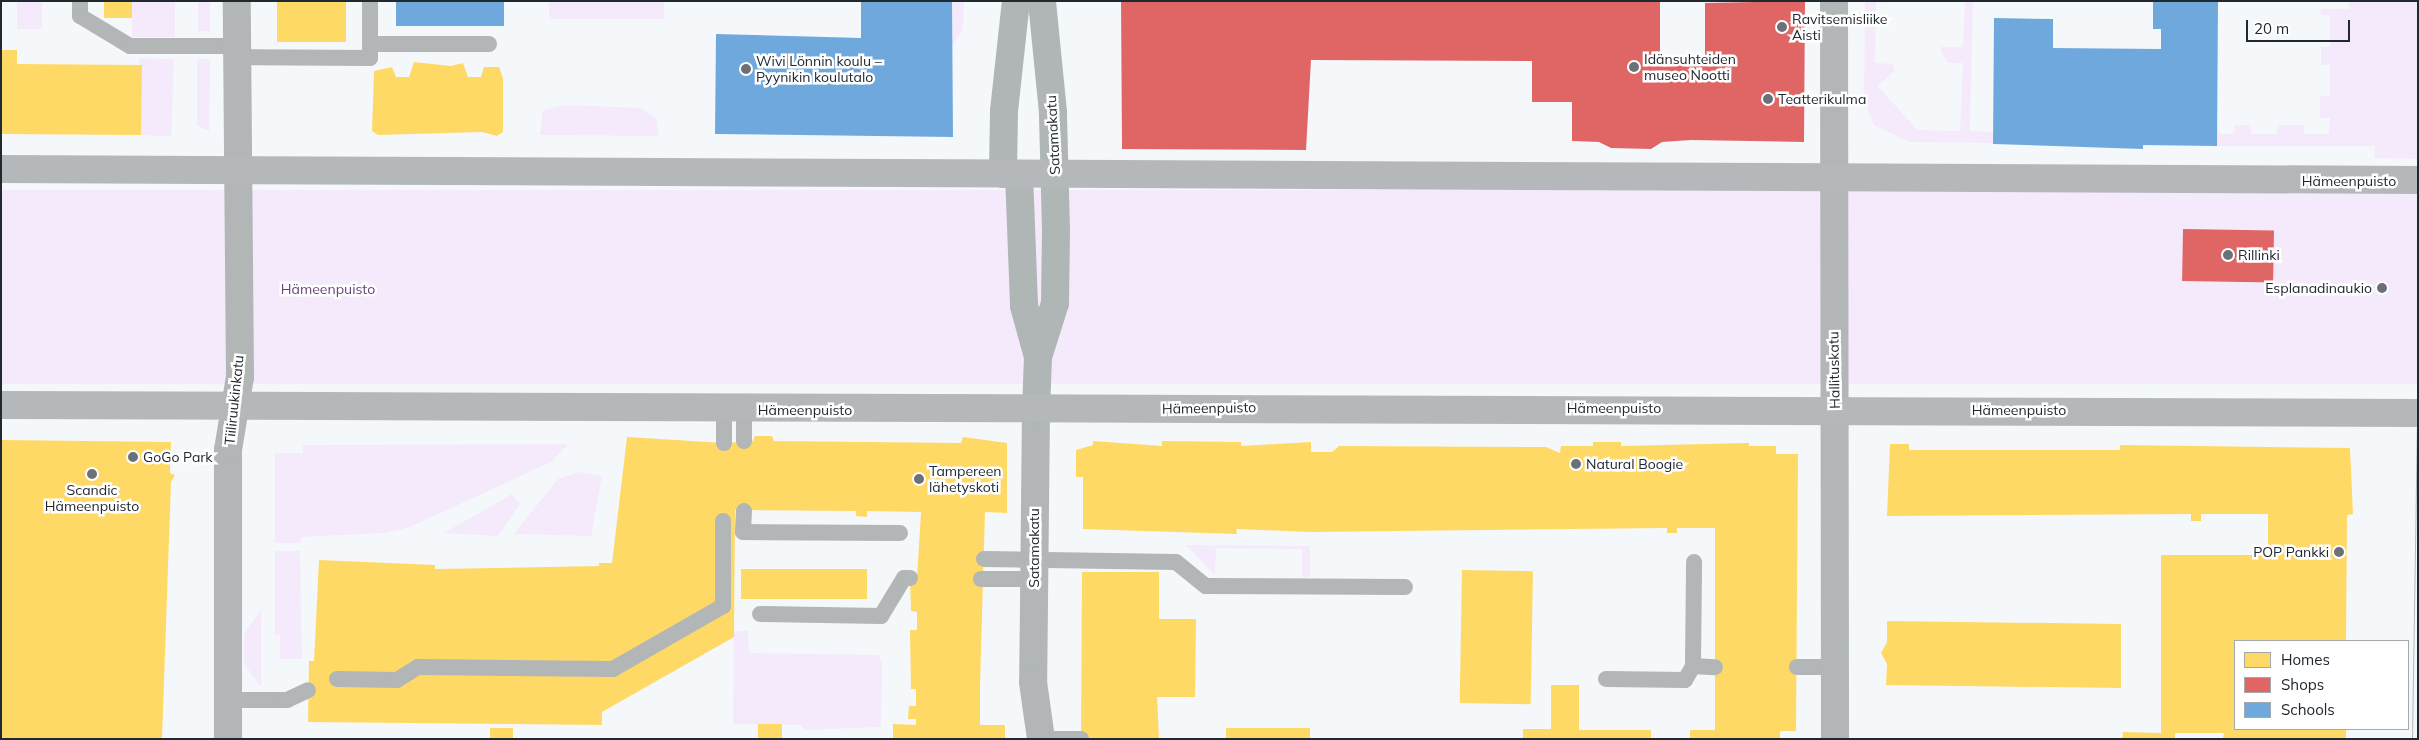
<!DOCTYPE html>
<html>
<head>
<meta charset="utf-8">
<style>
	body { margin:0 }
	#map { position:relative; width:2419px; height:740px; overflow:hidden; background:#f5f8fa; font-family:Mulish,sans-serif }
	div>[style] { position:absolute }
	.green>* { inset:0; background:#f4eafc; transform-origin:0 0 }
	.homes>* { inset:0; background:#ffd966; transform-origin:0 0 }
	.shops>* { inset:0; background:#e06666; transform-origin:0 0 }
	.schools>* { inset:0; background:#6fa8dc; transform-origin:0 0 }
	.lane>* { height:16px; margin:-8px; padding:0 8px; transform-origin:8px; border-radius:8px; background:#b2b6b7 }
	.street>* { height:28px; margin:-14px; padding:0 14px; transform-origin:14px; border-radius:14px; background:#b2b6b7 }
	.secondary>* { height:28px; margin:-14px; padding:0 14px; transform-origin:14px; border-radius:14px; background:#b0b5b6 }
	.primary>* { height:28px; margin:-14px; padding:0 14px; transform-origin:14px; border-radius:14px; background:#b4b8ba }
	.tram>* { height:1px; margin:-0.5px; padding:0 0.5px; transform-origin:0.5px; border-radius:0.5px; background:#b5b8ba }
	.dots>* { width:14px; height:14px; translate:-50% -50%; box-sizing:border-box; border:2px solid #fff; border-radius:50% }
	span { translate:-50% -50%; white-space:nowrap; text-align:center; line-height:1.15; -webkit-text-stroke:5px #fff; paint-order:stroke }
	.poi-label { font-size:14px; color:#202830 }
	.left { translate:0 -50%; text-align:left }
	.right { translate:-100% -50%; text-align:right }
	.street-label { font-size:14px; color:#202830 }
	.park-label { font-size:14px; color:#654375 }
	.frame { position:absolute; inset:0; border:2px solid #202830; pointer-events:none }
	.legend { position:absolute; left:2234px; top:640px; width:175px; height:90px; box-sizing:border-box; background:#fff; border:1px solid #a6a9ac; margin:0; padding:6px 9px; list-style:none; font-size:15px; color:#202830 }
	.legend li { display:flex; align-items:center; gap:10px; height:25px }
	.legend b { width:25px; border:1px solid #a6a9ac }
	.scale { position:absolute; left:2246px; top:20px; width:104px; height:22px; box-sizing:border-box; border:2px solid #202830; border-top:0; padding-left:6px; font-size:15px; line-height:18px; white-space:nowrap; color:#202830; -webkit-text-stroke:4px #fff; paint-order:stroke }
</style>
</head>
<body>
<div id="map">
	<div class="green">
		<i style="left:17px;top:1px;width:25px;height:28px"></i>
		<i style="left:132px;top:1px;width:43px;height:36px"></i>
		<i style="left:198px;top:1px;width:12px;height:30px"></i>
		<i style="left:549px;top:1px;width:115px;height:18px"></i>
		<i style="clip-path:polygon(952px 1px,964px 1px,963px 29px,952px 47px)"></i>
		<i style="clip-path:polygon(1865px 1px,1899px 1px,1876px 3px,1875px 63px,1892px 64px,1895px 70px,1878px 86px,1917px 130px,1960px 131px,1963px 63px,1948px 63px,1941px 52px,1941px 47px,1963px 47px,1965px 1px,1973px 1px,1970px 131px,1993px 132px,1993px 143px,1909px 142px,1874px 125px,1864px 100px)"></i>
		<i style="clip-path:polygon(2349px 1px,2418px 1px,2418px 159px,2374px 158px,2375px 146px,2217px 146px,2217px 125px,2219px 134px,2234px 134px,2235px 125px,2251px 125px,2251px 134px,2277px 134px,2277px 125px,2304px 125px,2304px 134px,2329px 134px,2330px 118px,2320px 118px,2320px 96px,2330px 96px,2330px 65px,2321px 65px,2321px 47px,2330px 47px,2330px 15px,2320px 15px,2321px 9px,2349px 9px)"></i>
		<i style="left:139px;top:58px;width:35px;height:77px;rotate:2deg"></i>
		<i style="clip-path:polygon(197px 59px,210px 59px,209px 131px,197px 126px)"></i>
		<i style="clip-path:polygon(565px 105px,640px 108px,656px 118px,659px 136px,540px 135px,543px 110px)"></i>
		<i style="left:1px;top:190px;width:2417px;height:194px"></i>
		<i style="clip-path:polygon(568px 444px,551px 462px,410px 527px,386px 533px,301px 537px,300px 543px,275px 543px,275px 453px,303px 453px,303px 445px)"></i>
		<i style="clip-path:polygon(578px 472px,602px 476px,591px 536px,514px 534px,558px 479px)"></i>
		<i style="clip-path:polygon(512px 494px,520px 504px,498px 536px,444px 533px)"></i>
		<i style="clip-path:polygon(1186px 545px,1310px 546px,1310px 577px,1302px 577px,1302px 549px,1216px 548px,1215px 575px)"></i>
		<i style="clip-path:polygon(275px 551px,300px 551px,302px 659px,280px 659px,280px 635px,275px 635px)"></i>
		<i style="clip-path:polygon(261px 610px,261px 687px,244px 664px,244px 633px)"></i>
		<i style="clip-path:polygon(734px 631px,748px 631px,749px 653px,878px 655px,882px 662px,881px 727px,804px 730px,802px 725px,733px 724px)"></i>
	</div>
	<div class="homes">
		<i style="left:104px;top:1px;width:28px;height:17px"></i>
		<i style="left:277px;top:1px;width:69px;height:41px"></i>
		<i style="clip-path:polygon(1px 50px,17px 50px,17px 64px,142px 65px,141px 135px,1px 134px)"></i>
		<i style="clip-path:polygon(414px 62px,451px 66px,463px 63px,468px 77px,481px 77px,484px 67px,499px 67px,503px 78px,503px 132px,497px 136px,482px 132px,378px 135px,372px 131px,374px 71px,392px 67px,396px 77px,409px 77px)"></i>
		<i style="clip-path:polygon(755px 436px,772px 436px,774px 441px,961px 443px,963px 437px,1007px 443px,1007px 513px,985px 512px,980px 686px,980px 725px,1005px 725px,1005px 739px,893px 739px,893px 724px,916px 725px,916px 719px,908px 719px,909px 706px,916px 706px,916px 689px,911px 689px,910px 630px,917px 630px,917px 612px,911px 611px,910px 577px,917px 577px,921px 512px,867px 511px,867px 517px,856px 516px,856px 511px,735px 510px,734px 637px,602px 712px,602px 725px,308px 722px,309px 661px,314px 661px,319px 560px,435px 565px,435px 569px,599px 566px,599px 563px,612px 563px,627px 437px,724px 443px,753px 441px)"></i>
		<i style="clip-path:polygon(1px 440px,171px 442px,170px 473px,175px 475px,171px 482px,162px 739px,1px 739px)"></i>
		<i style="clip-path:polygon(1093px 441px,1162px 446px,1162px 441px,1241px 442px,1241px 446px,1311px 442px,1311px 452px,1332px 452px,1339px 446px,1546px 447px,1560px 453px,1561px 446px,1593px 446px,1593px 442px,1621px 442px,1621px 446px,1749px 443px,1749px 446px,1776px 446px,1776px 454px,1798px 454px,1796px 731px,1780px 731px,1780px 739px,1690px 739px,1690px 730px,1715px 730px,1715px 528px,1677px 528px,1677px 533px,1667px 533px,1667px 528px,1311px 532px,1236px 529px,1237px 534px,1083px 529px,1083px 477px,1076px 477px,1076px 450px,1093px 445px)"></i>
		<i style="clip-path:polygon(1890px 444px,1909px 444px,1909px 450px,2120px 450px,2120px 445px,2350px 448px,2353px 514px,2347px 515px,2346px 641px,2235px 641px,2235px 729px,2346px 729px,2346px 739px,2223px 739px,2224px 733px,2175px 733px,2175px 739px,2122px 739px,2123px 732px,2161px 733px,2161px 555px,2268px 555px,2268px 514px,2201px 514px,2201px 521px,2191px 521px,2191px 514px,1887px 516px)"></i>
		<i style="left:741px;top:569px;width:126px;height:30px"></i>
		<i style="left:1462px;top:570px;width:71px;height:133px;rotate:1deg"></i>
		<i style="clip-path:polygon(1082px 572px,1159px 572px,1159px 619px,1196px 619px,1195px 697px,1157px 697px,1159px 739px,1081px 739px)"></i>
		<i style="clip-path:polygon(1887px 621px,2121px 624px,2121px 688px,1886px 685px,1887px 664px,1881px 653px,1887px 642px)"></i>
		<i style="clip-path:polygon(1551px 685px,1579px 685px,1579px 730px,1651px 730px,1651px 739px,1523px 739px,1523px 729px,1551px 729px)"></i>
		<i style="left:758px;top:724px;width:24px;height:15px"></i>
		<i style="left:490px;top:728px;width:23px;height:11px"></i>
		<i style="left:1226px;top:728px;width:84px;height:11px"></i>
	</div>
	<div class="shops">
		<i style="clip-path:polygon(1121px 1px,1660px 1px,1660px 61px,1705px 58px,1705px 3px,1805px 1px,1804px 142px,1691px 140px,1662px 142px,1651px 149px,1611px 148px,1599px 142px,1572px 141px,1572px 102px,1532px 102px,1532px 61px,1311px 60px,1306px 150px,1122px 149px)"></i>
		<i style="left:2183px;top:229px;width:91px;height:52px;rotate:1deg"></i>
	</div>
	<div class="schools">
		<i style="left:396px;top:1px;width:108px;height:25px"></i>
		<i style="clip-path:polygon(861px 1px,952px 1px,953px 137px,715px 134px,716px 34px,861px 38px)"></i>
		<i style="clip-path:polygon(2153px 1px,2218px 1px,2217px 146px,2143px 145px,2143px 149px,1993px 144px,1994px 18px,2053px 19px,2053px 48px,2161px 49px,2161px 29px,2153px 29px)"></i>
	</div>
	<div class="lane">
		<i style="left:80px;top:1px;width:15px;rotate:90deg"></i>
		<i style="left:80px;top:16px;width:58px;rotate:31deg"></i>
		<i style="left:130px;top:46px;width:106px"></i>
		<i style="left:370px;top:44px;width:119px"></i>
		<i style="left:236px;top:57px;width:134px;rotate:0.4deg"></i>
		<i style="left:370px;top:58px;width:57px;rotate:-90deg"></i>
		<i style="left:744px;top:441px;width:31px;rotate:-90deg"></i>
		<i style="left:724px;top:443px;width:34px;rotate:-90deg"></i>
		<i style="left:744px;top:511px;width:21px;rotate:93deg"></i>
		<i style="left:743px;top:532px;width:157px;rotate:0.4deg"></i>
		<i style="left:984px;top:559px;width:192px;rotate:0.9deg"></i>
		<i style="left:1176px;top:562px;width:38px;rotate:39deg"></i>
		<i style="left:1206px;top:586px;width:199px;rotate:0.3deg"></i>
		<i style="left:981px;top:579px;width:53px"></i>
		<i style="left:760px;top:614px;width:121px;rotate:0.9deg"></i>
		<i style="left:881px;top:616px;width:44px;rotate:-58.8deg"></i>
		<i style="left:904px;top:578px;width:6px"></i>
		<i style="left:1693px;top:666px;width:104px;rotate:-89.4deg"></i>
		<i style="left:1797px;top:667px;width:39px"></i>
		<i style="left:337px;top:679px;width:60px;rotate:1deg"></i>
		<i style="left:397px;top:680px;width:25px;rotate:-32deg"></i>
		<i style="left:418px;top:667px;width:195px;rotate:0.6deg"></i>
		<i style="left:613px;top:669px;width:127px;rotate:-29.8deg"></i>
		<i style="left:723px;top:606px;width:85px;rotate:-90deg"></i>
		<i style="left:1606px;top:679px;width:79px;rotate:0.7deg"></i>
		<i style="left:1685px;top:680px;width:16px;rotate:-60deg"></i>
		<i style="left:1693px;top:666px;width:22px;rotate:3deg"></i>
		<i style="left:228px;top:700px;width:59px"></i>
		<i style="left:287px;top:700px;width:23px;rotate:-25deg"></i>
		<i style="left:1041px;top:739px;width:40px"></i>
	</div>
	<div class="street">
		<i style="left:1834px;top:1px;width:738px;rotate:89.92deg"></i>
		<i style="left:1036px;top:411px;width:271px;rotate:90.6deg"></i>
		<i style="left:1033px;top:682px;width:58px;rotate:82deg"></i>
		<i style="left:228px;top:739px;width:289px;rotate:-90deg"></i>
		<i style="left:228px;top:450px;width:74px;rotate:-80.7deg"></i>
		<i style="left:240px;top:377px;width:376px;rotate:-90.5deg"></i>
	</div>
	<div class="secondary">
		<i style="left:1003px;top:174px;width:63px;rotate:-89.1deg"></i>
		<i style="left:1004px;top:111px;width:111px;rotate:-83.8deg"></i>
		<i style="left:1019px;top:174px;width:132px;rotate:87.8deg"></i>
		<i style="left:1024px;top:306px;width:53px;rotate:74.6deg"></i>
		<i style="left:1036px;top:411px;width:54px;rotate:-87.9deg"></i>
		<i style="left:1038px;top:357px;width:57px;rotate:-72.5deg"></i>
		<i style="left:1055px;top:303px;width:73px;rotate:-89.2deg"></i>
		<i style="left:1056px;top:230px;width:118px;rotate:-91.5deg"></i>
		<i style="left:1053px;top:112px;width:112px;rotate:-95.7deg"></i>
	</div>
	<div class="primary">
		<i style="left:1px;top:169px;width:2417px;rotate:0.26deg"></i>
		<i style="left:1px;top:405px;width:2417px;rotate:0.19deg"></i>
	</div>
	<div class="tram">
		<i style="left:2412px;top:739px;width:366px;rotate:-89.1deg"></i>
	</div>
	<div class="dots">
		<i style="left:1782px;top:27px;background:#6b7177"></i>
		<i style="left:1634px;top:67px;background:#6b7177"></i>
		<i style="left:746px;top:69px;background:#6b7177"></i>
		<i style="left:1768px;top:99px;background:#6b7177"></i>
		<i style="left:2228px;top:255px;background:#6b7177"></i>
		<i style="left:2382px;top:288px;background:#6b7177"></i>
		<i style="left:133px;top:457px;background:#6b7177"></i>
		<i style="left:1576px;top:464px;background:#6b7177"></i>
		<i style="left:92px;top:474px;background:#6b7177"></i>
		<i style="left:919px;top:479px;background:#6b7177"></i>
		<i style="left:2339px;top:552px;background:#6b7177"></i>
	</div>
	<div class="poi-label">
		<span class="left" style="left:1792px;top:27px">Ravitsemisliike<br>Aisti</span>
		<span class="left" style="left:1644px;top:67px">Idänsuhteiden<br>museo Nootti</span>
		<span class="left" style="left:756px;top:69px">Wivi Lönnin koulu –<br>Pyynikin koulutalo</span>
		<span class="left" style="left:1778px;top:99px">Teatterikulma</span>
		<span class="left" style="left:2238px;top:255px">Rillinki</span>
		<span class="right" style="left:2372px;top:288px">Esplanadinaukio</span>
		<span class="left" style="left:143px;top:457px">GoGo Park</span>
		<span class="left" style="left:1586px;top:464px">Natural Boogie</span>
		<span class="left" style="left:929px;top:479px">Tampereen<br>lähetyskoti</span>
		<span style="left:92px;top:498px">Scandic<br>Hämeenpuisto</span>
		<span class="right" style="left:2329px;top:552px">POP Pankki</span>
	</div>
	<div class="street-label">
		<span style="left:1053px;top:135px;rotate:-93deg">Satamakatu</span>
		<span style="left:2349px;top:181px">Hämeenpuisto</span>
		<span style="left:1834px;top:370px;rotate:-91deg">Hallituskatu</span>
		<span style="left:234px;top:400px;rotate:-84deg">Tiiliruukinkatu</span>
		<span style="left:1209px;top:408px;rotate:-1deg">Hämeenpuisto</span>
		<span style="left:1614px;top:408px">Hämeenpuisto</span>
		<span style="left:805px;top:410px">Hämeenpuisto</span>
		<span style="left:2019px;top:410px">Hämeenpuisto</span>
		<span style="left:1034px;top:548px;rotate:-90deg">Satamakatu</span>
	</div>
	<div class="park-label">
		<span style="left:328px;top:289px">Hämeenpuisto</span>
	</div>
	<div class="frame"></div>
	<ul class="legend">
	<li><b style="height:14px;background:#ffd966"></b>Homes</li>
	<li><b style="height:14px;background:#e06666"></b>Shops</li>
	<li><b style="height:14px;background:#6fa8dc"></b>Schools</li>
	</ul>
	<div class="scale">20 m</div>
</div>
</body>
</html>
